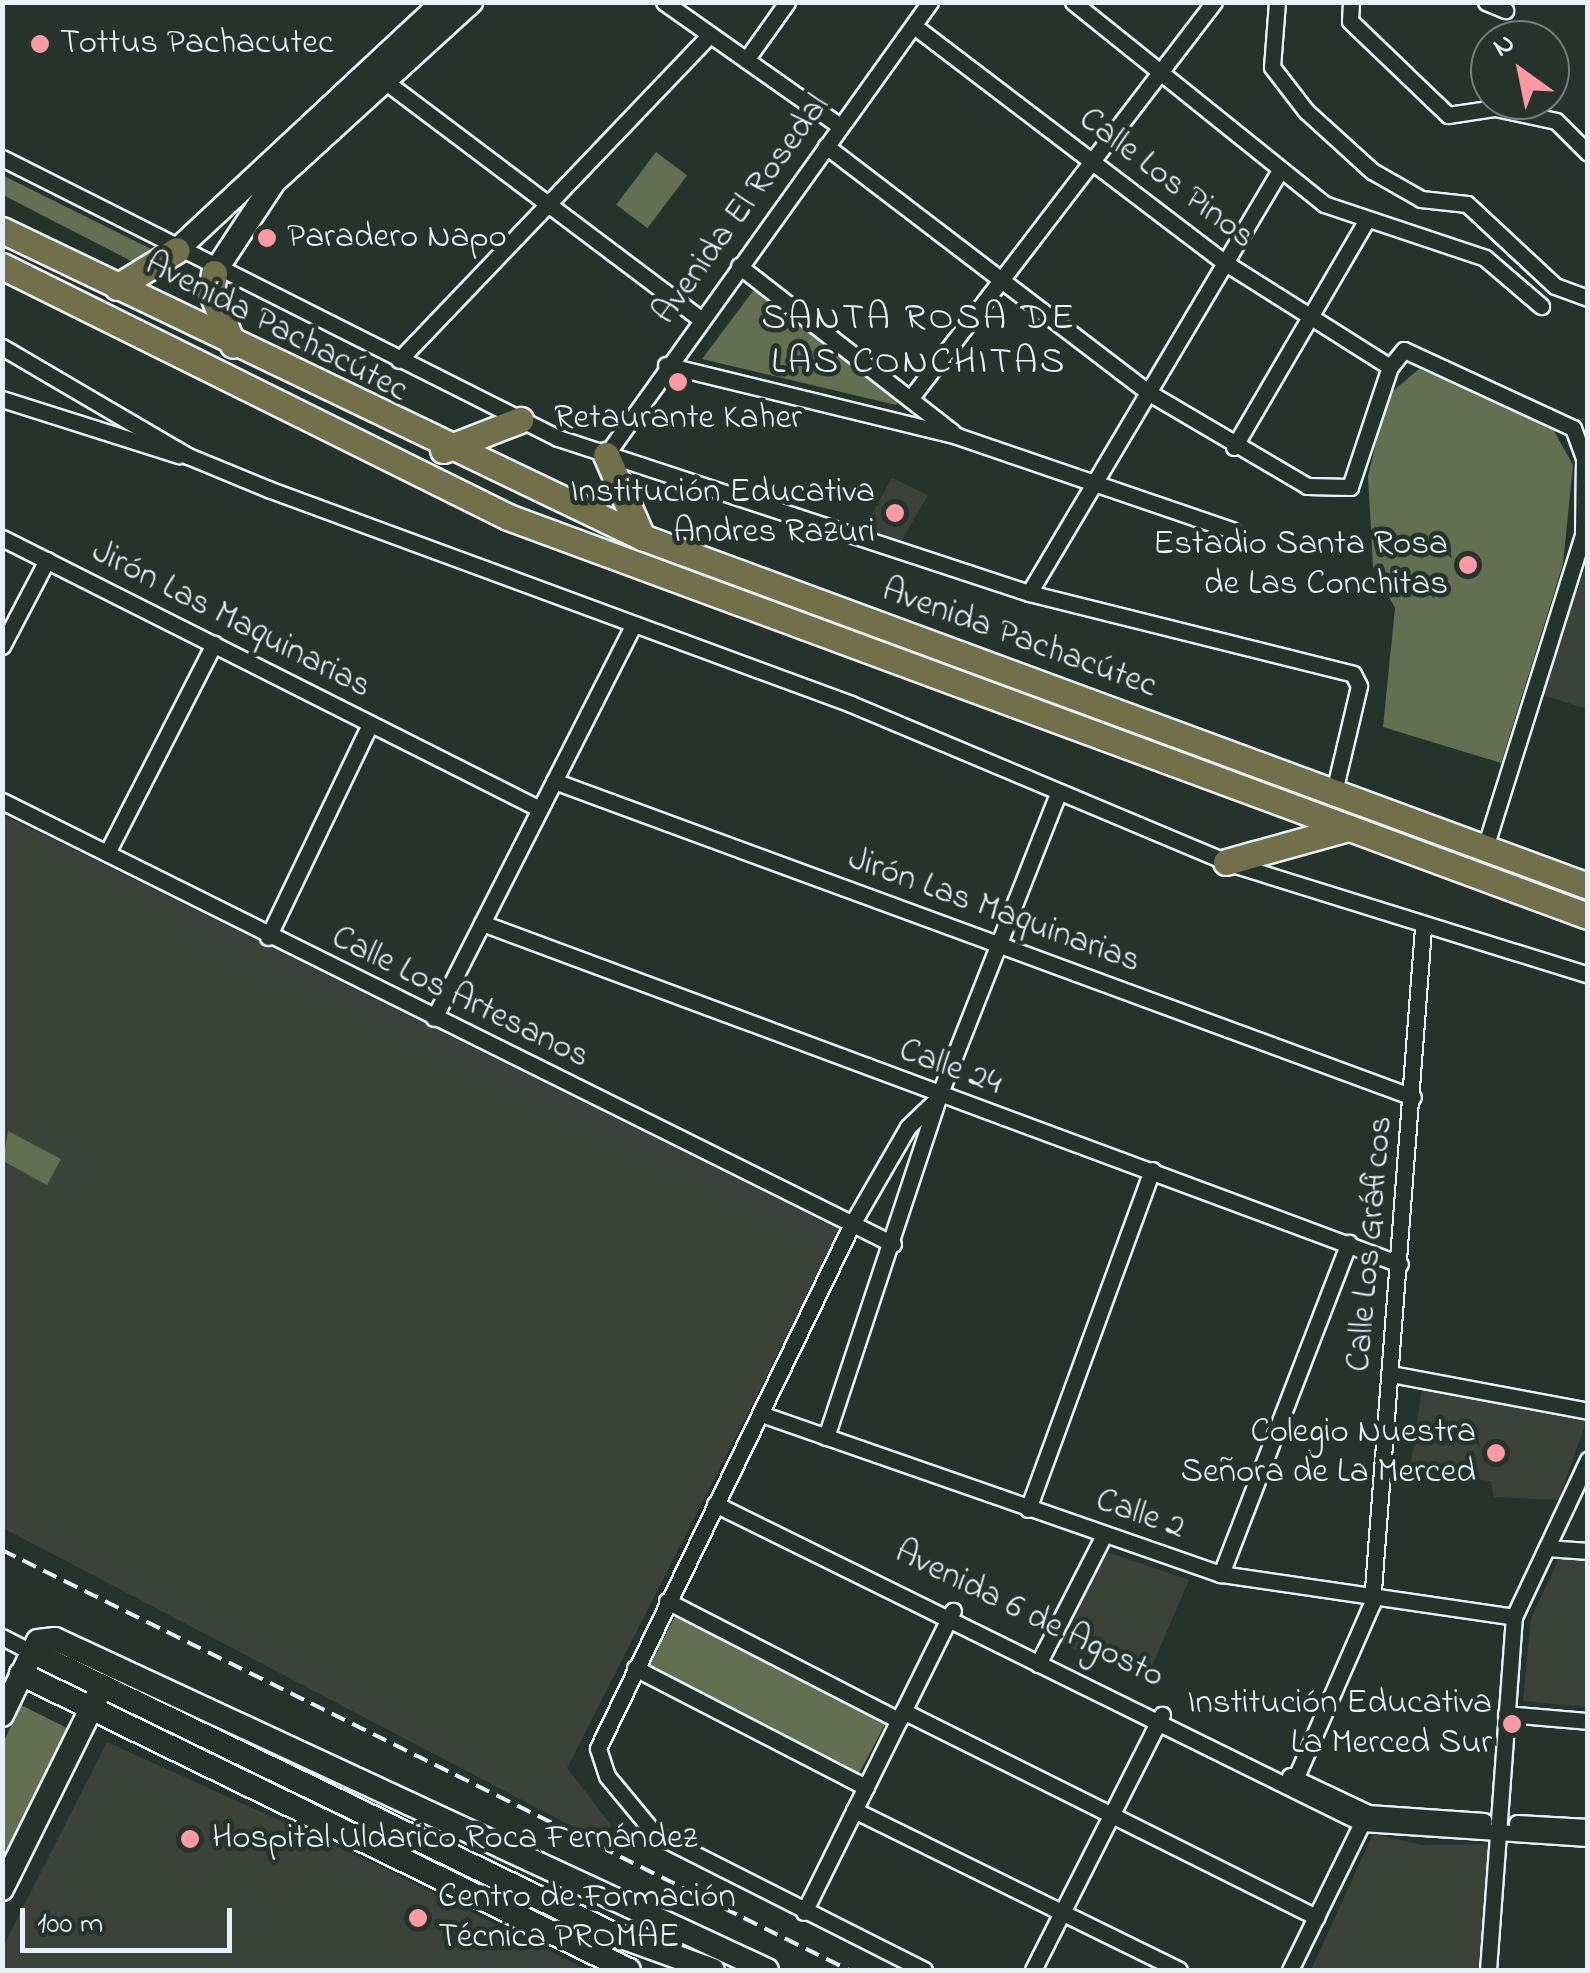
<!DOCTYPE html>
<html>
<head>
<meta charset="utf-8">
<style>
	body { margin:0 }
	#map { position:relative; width:1590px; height:1973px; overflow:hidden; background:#26332d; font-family:"Indie Flower",sans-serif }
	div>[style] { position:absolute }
	.built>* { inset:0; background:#3b4239 }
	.green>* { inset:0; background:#626f50; transform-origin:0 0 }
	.roads { filter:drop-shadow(2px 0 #e8f1f8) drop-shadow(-2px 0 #e8f1f8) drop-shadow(0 2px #e8f1f8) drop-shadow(0 -2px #e8f1f8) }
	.street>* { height:15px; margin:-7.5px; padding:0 7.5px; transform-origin:7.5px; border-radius:7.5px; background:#26332d }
	.secondary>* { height:22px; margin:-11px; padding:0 11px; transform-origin:11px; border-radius:11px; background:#26332d }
	.primary>* { height:25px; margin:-12.5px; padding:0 12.5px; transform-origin:12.5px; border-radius:12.5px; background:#71704a }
	.rail>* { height:4px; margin-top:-2px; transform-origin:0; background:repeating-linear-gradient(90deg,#e8f1f8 0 15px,transparent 0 23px) }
	.dots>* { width:28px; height:28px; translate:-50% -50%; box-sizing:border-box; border:5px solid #26332d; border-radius:50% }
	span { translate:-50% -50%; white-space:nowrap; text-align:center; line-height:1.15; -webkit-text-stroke:9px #26332d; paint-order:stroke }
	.poi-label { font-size:35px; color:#e8f1f8 }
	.left { translate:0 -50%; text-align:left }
	.right { translate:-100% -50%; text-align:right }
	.street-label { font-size:35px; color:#e8f1f8 }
	.neighbourhood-label { font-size:38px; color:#e8f1f8; letter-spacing:2.5px }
	.frame { position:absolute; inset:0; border:5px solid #e8f1f8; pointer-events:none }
	.north { position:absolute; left:1470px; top:20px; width:100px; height:100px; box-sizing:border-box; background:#26332d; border:2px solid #747f7e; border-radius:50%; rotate:327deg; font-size:28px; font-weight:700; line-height:40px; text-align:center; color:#e8f1f8 }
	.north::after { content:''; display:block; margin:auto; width:35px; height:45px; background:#ff9aa2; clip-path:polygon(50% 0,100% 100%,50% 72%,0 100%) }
	.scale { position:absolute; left:20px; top:1908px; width:212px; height:45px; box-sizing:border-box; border:5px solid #e8f1f8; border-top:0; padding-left:12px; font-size:30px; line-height:35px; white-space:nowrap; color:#e8f1f8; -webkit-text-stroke:8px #26332d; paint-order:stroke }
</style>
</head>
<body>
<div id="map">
	<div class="built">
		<i style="clip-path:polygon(892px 478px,928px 495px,900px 543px,862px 532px)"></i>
		<i style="clip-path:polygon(1587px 563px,1587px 709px,1540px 694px)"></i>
		<i style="clip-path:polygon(2px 814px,841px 1230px,567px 1768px,611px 1825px,602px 1842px,3px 1528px)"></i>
		<i style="clip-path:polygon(1422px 1389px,1587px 1420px,1558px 1500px,1494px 1497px,1491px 1481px,1410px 1471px)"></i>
		<i style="clip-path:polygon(1110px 1553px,1189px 1580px,1145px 1682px,1058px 1641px,1101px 1554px)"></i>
		<i style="clip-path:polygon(1559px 1559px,1587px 1561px,1587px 1707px,1523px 1701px,1531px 1618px)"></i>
		<i style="clip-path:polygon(107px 1742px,380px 1866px,587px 1970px,3px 1970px,3px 1947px)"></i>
		<i style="clip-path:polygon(1373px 1834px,1422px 1845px,1491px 1844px,1480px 1970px,1311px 1970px)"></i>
	</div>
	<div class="green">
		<i style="left:656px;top:152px;width:39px;height:66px;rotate:37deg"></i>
		<i style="clip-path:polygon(2px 175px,153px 250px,137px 264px,3px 195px)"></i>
		<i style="clip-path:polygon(756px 287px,902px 398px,896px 405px,702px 359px)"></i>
		<i style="clip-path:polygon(1419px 369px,1550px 424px,1573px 465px,1563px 564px,1501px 763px,1383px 727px,1395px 608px,1373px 567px,1368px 476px,1388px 395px)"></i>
		<i style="clip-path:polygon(8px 1131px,61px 1159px,47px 1185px,3px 1161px)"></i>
		<i style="left:678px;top:1611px;width:236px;height:64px;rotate:28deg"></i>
		<i style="clip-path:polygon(21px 1705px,69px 1729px,3px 1863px,3px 1743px)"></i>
	</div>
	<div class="roads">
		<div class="street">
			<i style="left:664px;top:2px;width:215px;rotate:35.2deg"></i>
			<i style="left:1073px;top:2px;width:322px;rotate:38.8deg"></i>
			<i style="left:1324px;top:204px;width:170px;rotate:18.5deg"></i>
			<i style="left:1485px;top:258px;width:74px;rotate:40.6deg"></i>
			<i style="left:1277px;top:2px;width:65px;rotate:94.4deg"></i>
			<i style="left:1272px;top:67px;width:56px;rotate:52.3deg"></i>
			<i style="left:1306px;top:111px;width:89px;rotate:42.3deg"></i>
			<i style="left:1372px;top:171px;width:56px;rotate:29.7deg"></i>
			<i style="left:1421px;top:199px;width:46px;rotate:6.2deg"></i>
			<i style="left:1467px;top:204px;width:120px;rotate:43deg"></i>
			<i style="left:1555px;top:286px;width:35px;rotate:20deg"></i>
			<i style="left:1351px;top:2px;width:19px;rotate:93deg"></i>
			<i style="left:1350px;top:21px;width:136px;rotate:43.8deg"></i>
			<i style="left:1448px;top:115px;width:48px;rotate:-8.5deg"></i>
			<i style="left:1495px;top:108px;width:62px;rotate:12deg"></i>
			<i style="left:1556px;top:121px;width:45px;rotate:45deg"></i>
			<i style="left:1486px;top:2px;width:21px;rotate:23deg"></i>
			<i style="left:914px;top:26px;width:390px;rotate:37.3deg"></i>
			<i style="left:1224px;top:262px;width:196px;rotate:32.3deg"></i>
			<i style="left:746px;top:60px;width:71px;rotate:-54.7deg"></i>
			<i style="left:386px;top:82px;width:393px;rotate:37deg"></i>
			<i style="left:826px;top:146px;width:403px;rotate:37.4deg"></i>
			<i style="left:1146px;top:391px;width:187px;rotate:30.5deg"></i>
			<i style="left:1307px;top:486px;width:43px;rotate:1.3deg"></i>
			<i style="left:1350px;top:487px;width:126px;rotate:-71.6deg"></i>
			<i style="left:1390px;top:367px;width:22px;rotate:-51deg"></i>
			<i style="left:1404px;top:350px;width:186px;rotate:24.8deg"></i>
			<i style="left:1573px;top:428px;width:33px;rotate:70deg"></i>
			<i style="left:1584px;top:459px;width:76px;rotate:90.8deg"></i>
			<i style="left:1583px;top:535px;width:328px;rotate:107.4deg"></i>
			<i style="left:2px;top:158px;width:623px;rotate:26.73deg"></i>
			<i style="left:558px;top:438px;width:496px;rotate:18.2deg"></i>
			<i style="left:1029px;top:593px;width:334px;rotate:14deg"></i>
			<i style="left:1353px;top:674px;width:13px;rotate:63deg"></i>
			<i style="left:1359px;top:686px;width:109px;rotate:103.3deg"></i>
			<i style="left:739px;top:266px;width:270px;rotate:37.9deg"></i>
			<i style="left:2px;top:347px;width:216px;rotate:30.4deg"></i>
			<i style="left:188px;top:456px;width:87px;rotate:22.4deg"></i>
			<i style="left:268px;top:489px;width:621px;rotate:20.24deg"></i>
			<i style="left:851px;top:704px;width:407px;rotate:22.8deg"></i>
			<i style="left:1226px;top:862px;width:379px;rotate:17.3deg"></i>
			<i style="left:399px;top:360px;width:450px;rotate:-46.3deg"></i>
			<i style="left:666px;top:365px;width:300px;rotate:13.7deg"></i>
			<i style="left:957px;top:436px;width:290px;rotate:18.9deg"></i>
			<i style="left:2px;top:399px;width:186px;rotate:17.6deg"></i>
			<i style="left:910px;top:399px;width:500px;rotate:-52.56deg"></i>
			<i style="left:1234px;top:447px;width:262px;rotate:-59.7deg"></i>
			<i style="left:606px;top:455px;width:557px;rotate:-54.43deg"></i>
			<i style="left:2px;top:538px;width:602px;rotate:26.74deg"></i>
			<i style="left:1029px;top:593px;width:488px;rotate:-59.3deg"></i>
			<i style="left:2px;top:646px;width:97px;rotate:-62.4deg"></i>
			<i style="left:554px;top:781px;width:915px;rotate:20.2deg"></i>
			<i style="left:2px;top:801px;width:995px;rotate:26.44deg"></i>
			<i style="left:107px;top:853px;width:235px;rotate:-62.9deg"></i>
			<i style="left:482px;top:923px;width:979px;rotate:20.38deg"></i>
			<i style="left:268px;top:937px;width:236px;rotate:-64.4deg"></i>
			<i style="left:434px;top:1018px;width:440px;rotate:-63.1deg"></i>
			<i style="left:1391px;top:1374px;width:200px;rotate:10.6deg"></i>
			<i style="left:761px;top:1414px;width:487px;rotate:19.2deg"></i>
			<i style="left:1221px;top:1574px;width:296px;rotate:8.3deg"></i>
			<i style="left:826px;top:1437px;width:357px;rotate:-71.7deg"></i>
			<i style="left:938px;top:1098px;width:322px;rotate:-68.5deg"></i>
			<i style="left:715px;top:1504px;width:721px;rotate:26.25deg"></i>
			<i style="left:1362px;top:1823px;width:226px;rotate:3.8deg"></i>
			<i style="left:1028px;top:1509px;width:361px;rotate:-69.9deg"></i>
			<i style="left:1547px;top:1548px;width:41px;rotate:4.2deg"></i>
			<i style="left:1221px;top:1574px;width:355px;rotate:-68.9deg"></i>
			<i style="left:667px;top:1601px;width:261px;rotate:27.2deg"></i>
			<i style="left:2px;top:1637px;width:34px;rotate:27deg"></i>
			<i style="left:1038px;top:1664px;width:145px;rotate:-62.9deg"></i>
			<i style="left:635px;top:1668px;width:260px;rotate:27.3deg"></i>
			<i style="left:903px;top:1711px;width:462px;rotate:26.5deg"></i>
			<i style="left:1506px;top:1714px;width:82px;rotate:4.9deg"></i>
			<i style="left:1290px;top:1776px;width:86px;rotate:25.4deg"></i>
			<i style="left:1368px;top:1813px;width:116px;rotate:3.9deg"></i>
			<i style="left:1293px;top:1784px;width:197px;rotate:-66.4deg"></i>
			<i style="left:1372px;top:1603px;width:677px;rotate:-85.68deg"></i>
			<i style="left:854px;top:1810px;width:362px;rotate:26.2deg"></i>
			<i style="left:1517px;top:1823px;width:71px;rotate:3.2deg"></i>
			<i style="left:804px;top:1912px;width:336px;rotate:-63.7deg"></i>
			<i style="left:924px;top:1970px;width:301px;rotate:-153.2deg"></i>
			<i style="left:655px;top:1834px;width:75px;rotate:-129.6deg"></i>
			<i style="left:607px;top:1776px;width:29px;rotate:-108deg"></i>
			<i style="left:598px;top:1748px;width:582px;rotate:-64.14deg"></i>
			<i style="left:852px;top:1224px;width:112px;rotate:-60deg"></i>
			<i style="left:908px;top:1127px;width:42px;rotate:-44deg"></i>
			<i style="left:1033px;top:1970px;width:286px;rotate:-63.2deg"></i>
			<i style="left:1290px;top:1970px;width:170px;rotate:-63.9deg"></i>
			<i style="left:1488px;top:1970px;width:354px;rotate:-85.8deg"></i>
			<i style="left:1514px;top:1617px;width:174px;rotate:-64.8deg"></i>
		</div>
		<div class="secondary">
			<i style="left:177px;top:250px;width:364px;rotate:-43deg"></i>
			<i style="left:214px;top:273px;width:109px;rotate:-56.6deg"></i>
			<i style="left:274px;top:182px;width:267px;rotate:-42.4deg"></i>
			<i style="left:32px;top:1652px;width:646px;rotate:25.89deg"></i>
			<i style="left:613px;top:1934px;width:106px;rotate:19.8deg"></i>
			<i style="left:21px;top:1674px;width:676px;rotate:25.96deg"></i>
			<i style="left:2px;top:1715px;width:82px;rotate:-64.1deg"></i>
			<i style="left:38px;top:1641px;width:17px;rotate:-7deg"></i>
			<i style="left:55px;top:1639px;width:785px;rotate:24.93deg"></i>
			<i style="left:2px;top:1889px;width:216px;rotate:-63.7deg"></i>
		</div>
		<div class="primary">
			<i style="left:2px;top:230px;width:710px;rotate:25.63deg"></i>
			<i style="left:642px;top:537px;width:1008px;rotate:20.25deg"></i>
			<i style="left:2px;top:266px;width:565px;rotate:26.38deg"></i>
			<i style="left:508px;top:517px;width:1151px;rotate:20.28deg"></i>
			<i style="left:214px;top:273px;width:18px;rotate:99deg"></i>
			<i style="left:211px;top:291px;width:58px;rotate:67.8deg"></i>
			<i style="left:117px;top:287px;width:70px;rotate:-31.7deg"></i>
			<i style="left:443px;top:450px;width:83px;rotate:-21.3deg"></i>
			<i style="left:606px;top:455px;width:90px;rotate:66.3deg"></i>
			<i style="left:1226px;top:862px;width:128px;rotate:-15.5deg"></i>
		</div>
	</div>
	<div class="rail">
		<i style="left:2px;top:1550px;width:945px;rotate:26.38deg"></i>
	</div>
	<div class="dots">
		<i style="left:40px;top:44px;background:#ff9aa2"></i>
		<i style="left:267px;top:238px;background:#ff9aa2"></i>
		<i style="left:678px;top:382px;background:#ff9aa2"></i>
		<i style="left:895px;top:513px;background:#ff9aa2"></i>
		<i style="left:1468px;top:565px;background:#ff9aa2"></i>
		<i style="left:1496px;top:1453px;background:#ff9aa2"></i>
		<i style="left:1512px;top:1724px;background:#ff9aa2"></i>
		<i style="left:190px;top:1839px;background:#ff9aa2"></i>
		<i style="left:418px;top:1918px;background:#ff9aa2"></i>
	</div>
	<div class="poi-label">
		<span class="left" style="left:60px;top:44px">Tottus Pachacutec</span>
		<span class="left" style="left:287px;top:238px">Paradero Napo</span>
		<span style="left:678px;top:419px">Retaurante Kaher</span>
		<span class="right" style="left:875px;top:513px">Institución Educativa<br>Andres Razuri</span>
		<span class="right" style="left:1448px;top:565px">Estadio Santa Rosa<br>de Las Conchitas</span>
		<span class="right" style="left:1476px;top:1453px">Colegio Nuestra<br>Señora de La Merced</span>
		<span class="right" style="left:1492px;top:1724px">Institución Educativa<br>La Merced Sur</span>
		<span class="left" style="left:212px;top:1839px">Hospital Uldarico Roca Fernández</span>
		<span class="left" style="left:438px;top:1918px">Centro de Formación<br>Técnica PROMAE</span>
	</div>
	<div class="street-label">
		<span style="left:1166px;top:179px;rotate:37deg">Calle Los Pinos</span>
		<span style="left:742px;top:210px;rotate:-54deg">Avenida El Rosedal</span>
		<span style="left:276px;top:328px;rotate:27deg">Avenida Pachacútec</span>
		<span style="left:231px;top:620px;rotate:27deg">Jirón Las Maquinarias</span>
		<span style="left:1019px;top:639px;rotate:20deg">Avenida Pachacútec</span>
		<span style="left:994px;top:911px;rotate:20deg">Jirón Las Maquinarias</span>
		<span style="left:460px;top:998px;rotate:26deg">Calle Los Artesanos</span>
		<span style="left:950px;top:1068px;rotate:20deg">Calle 24</span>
		<span style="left:1371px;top:1244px;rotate:-85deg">Calle Los Gráficos</span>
		<span style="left:1140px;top:1515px;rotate:19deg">Calle 2</span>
		<span style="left:1029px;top:1615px;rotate:26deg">Avenida 6 de Agosto</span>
	</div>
	<div class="neighbourhood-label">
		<span style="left:919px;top:342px">SANTA ROSA DE<br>LAS CONCHITAS</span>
	</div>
	<div class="frame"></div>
	<div class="north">N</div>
	<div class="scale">100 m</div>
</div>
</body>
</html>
